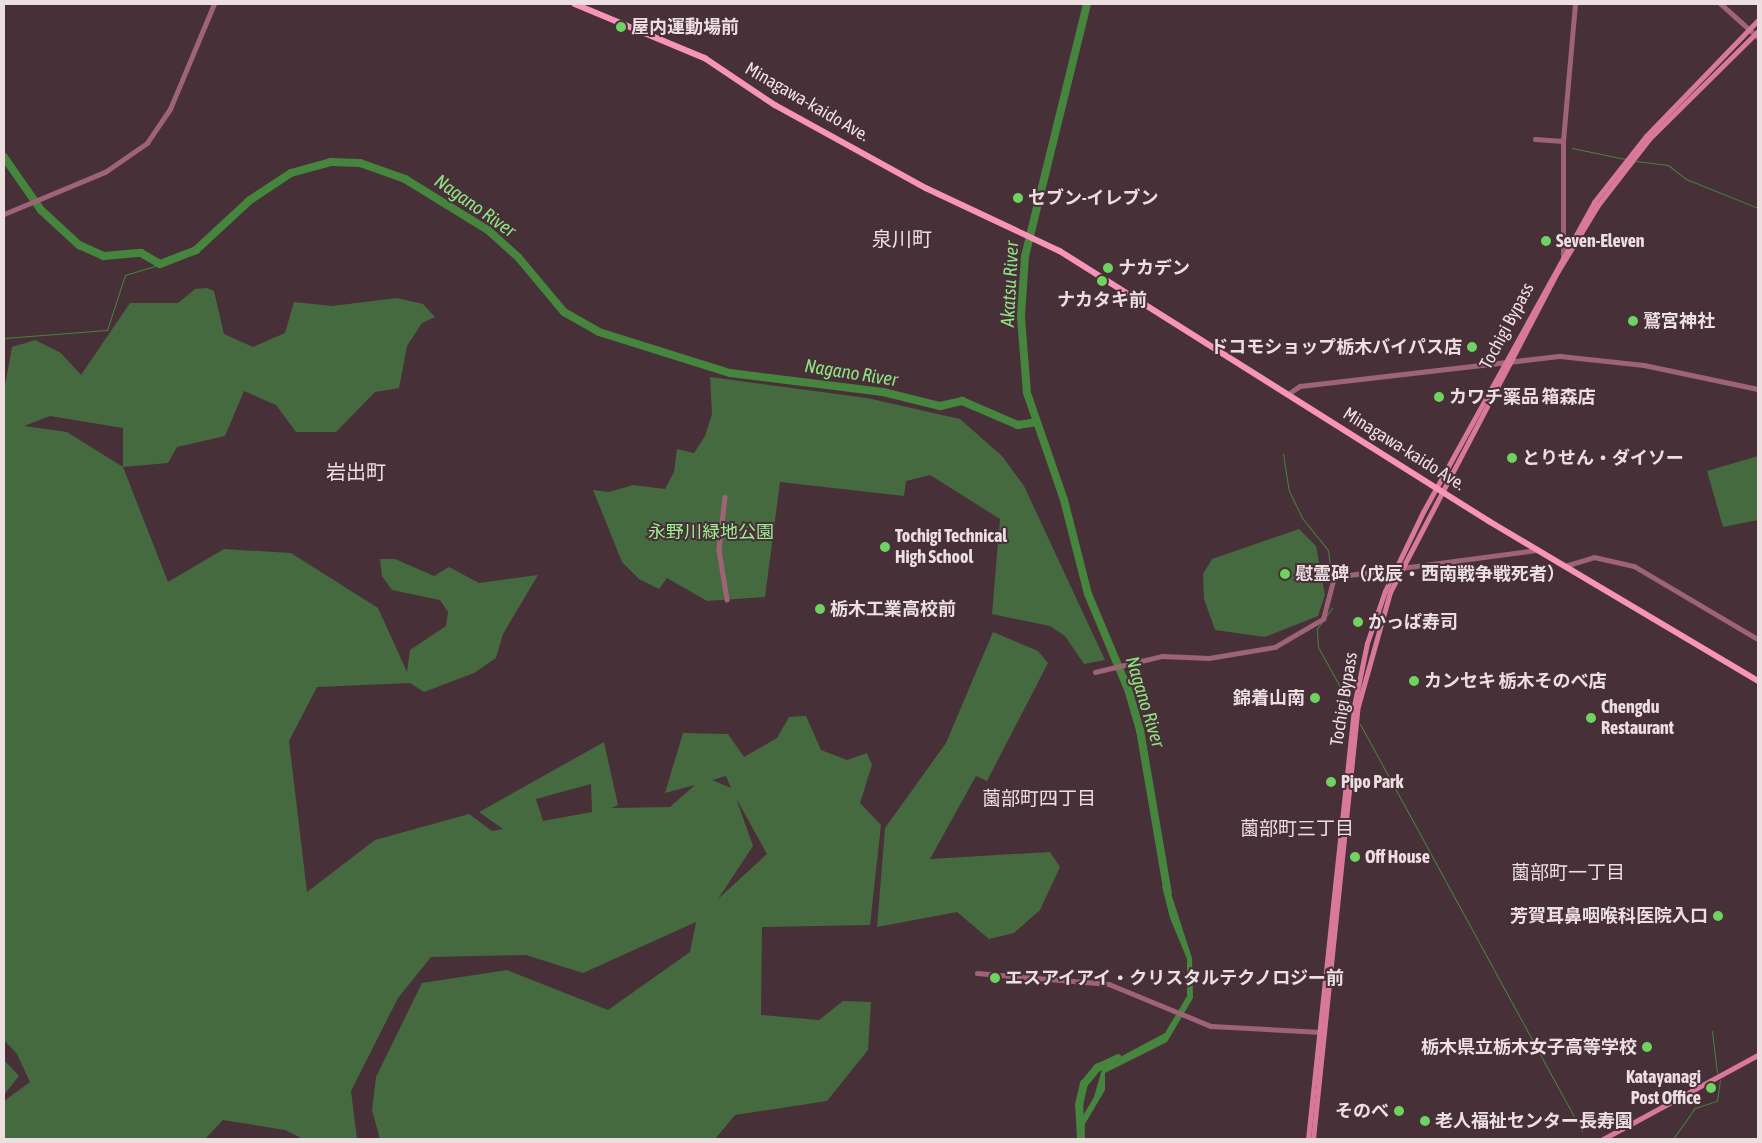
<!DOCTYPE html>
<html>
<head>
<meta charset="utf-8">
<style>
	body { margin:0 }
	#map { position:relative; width:1762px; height:1143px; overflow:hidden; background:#473038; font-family:"Asap Condensed","Noto Sans JP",sans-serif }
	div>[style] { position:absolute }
	.green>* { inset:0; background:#456a3f }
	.water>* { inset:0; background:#46853d }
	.stream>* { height:1px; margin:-0.5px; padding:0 0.5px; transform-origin:0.5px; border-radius:0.5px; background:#46853d }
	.river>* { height:8px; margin:-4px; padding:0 4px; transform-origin:4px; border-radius:4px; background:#46853d }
	.tertiary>* { height:4.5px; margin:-2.25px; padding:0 2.25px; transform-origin:2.25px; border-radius:2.25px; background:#9f6378 }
	.secondary>* { height:5px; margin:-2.5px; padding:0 2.5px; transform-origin:2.5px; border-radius:2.5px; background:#d8799c }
	.primary>* { height:5.5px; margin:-2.75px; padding:0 2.75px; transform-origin:2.75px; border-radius:2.75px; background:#f794b8 }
	.dots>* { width:14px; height:14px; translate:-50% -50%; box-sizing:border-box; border:2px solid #473038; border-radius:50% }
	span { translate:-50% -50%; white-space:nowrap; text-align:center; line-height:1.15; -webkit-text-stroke:4px #473038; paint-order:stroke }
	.poi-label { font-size:18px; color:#eddee2; font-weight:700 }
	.left { translate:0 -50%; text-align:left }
	.right { translate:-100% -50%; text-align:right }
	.street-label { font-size:18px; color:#eddee2 }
	.park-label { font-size:18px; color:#9cf18f }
	.water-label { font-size:19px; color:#8ee281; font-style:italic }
	.neighbourhood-label { font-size:19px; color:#eddee2 }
	.quarter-label { font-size:20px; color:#eddee2 }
	.frame { position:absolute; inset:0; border:5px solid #eddee2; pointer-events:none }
</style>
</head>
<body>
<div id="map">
	<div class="green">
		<i style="clip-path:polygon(evenodd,207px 288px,214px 291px,224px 334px,253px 347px,285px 333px,294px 302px,332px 306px,397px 298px,423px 304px,435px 317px,422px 323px,407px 346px,399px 388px,375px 392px,336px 432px,296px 432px,276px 405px,244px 391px,225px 436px,177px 447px,168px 463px,123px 467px,168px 582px,224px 549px,291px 553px,378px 608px,407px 672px,410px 650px,446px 626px,448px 612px,440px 600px,392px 590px,382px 576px,380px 559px,395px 559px,434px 576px,449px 567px,479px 583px,538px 575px,503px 634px,496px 658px,474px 673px,424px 692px,410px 683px,317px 687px,289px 741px,307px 892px,375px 840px,469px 814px,492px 831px,503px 829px,479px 812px,604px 742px,618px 805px,611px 808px,670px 807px,695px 785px,665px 793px,683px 733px,728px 734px,744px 757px,777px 738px,789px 717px,806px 716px,821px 750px,847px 760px,867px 753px,872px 765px,860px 803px,881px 825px,870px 925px,762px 927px,761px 1015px,819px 1020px,843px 1001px,871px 1002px,868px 1050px,827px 1101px,735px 1115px,715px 1139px,380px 1139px,372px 1110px,376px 1077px,422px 983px,507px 970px,608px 1010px,690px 952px,696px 922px,583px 973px,526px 955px,431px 957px,398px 998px,351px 1091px,357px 1139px,303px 1139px,285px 1130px,223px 1120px,205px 1139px,4px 1139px,4px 1101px,30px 1082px,17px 1054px,4px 1040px,4px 391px,12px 347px,35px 340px,61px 353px,81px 375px,130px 303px,178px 303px,195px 289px,207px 288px,50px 416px,123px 428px,123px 467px,67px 432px,24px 426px,50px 416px,207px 288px,726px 776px,731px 788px,712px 780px,726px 776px,207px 288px,591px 784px,592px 812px,543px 821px,536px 799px,591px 784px,207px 288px,736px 798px,767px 854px,718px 899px,753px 846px,736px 798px)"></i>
		<i style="clip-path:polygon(710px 377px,867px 398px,960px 419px,1002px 456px,1024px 486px,1105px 660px,1084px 664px,1065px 636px,1050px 626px,992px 614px,1000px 519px,930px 475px,906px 481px,904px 496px,780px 482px,765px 597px,707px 601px,667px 578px,659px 589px,639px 579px,622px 562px,593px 490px,609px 492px,633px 485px,665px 489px,674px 472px,677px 449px,694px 453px,705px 436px,712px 414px)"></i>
		<i style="clip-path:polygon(1758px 456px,1758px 520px,1723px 527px,1707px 471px)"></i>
		<i style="clip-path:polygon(1299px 529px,1316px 546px,1325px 595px,1318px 616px,1265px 637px,1215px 630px,1204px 599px,1203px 574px,1212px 559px)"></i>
		<i style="clip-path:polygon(993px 632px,1038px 651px,1048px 663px,987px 781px,976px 776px,930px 859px,1050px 852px,1060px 867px,1040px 910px,1014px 933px,989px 939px,957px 912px,877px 927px,885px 828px,946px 743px)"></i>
		<i style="clip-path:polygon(4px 1060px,19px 1076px,4px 1095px)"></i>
	</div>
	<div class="water">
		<i style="clip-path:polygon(1168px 884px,1192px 958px,1193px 998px,1167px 1042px,1105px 1073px,1105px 1090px,1085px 1124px,1084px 1139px,1077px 1139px,1077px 1126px,1094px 1097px,1103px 1066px,1165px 1033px,1187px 996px,1187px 959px,1170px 918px,1162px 886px)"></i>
	</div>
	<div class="stream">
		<i style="left:1572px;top:148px;width:54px;rotate:11.7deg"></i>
		<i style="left:1636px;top:161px;width:32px;rotate:7deg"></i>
		<i style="left:1668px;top:165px;width:23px;rotate:38deg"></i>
		<i style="left:1686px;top:179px;width:78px;rotate:21.9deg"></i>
		<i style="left:4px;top:338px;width:103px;rotate:-4.4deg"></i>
		<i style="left:107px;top:330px;width:58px;rotate:-71.9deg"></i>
		<i style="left:125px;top:275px;width:37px;rotate:-17deg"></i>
		<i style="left:1283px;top:454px;width:37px;rotate:81deg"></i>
		<i style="left:1289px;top:491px;width:30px;rotate:64deg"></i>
		<i style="left:1302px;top:518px;width:41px;rotate:50.9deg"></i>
		<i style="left:1328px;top:550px;width:23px;rotate:83deg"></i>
		<i style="left:1332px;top:608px;width:26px;rotate:126deg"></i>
		<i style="left:1317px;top:629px;width:18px;rotate:87deg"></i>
		<i style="left:1318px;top:647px;width:62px;rotate:60.9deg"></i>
		<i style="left:1360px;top:724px;width:464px;rotate:61.4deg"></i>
		<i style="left:1712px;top:1031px;width:42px;rotate:83.2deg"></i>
		<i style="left:1673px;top:1139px;width:38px;rotate:-55deg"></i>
		<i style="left:1695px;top:1108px;width:23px;rotate:-18deg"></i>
		<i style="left:1717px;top:1101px;width:21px;rotate:-82deg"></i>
	</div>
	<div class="river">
		<i style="left:1087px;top:4px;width:260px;rotate:103.8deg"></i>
		<i style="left:1025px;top:256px;width:61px;rotate:93.8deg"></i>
		<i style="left:1021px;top:317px;width:76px;rotate:85.5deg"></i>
		<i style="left:1027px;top:393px;width:113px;rotate:70.9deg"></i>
		<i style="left:1064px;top:500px;width:97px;rotate:75.7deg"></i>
		<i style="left:1088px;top:594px;width:103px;rotate:67.2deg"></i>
		<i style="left:1128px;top:689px;width:43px;rotate:73.7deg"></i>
		<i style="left:1140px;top:730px;width:165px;rotate:80.3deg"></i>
		<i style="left:4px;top:157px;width:65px;rotate:55.1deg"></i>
		<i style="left:41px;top:210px;width:52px;rotate:42.6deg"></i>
		<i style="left:79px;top:245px;width:27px;rotate:24deg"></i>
		<i style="left:104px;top:256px;width:37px;rotate:-5deg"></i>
		<i style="left:141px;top:253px;width:22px;rotate:30deg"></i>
		<i style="left:160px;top:264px;width:39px;rotate:-21deg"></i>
		<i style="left:196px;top:250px;width:74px;rotate:-42.8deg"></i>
		<i style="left:250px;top:200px;width:49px;rotate:-33.4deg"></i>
		<i style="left:291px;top:173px;width:41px;rotate:-15.4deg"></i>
		<i style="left:331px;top:162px;width:29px;rotate:2deg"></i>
		<i style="left:360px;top:163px;width:48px;rotate:19.6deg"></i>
		<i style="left:405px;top:179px;width:97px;rotate:31.6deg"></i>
		<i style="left:488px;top:230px;width:40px;rotate:42deg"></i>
		<i style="left:518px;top:257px;width:72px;rotate:50.1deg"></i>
		<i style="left:564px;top:312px;width:40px;rotate:29.7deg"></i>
		<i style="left:599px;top:332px;width:137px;rotate:17.4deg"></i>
		<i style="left:730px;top:373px;width:154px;rotate:7.1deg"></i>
		<i style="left:883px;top:392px;width:59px;rotate:13.8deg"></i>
		<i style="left:940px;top:406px;width:23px;rotate:-13deg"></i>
		<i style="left:962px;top:401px;width:61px;rotate:23.2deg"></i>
		<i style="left:1018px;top:425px;width:18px;rotate:-9deg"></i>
		<i style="left:1081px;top:1139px;width:34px;rotate:-93deg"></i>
		<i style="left:1079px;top:1105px;width:22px;rotate:-77deg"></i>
		<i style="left:1084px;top:1084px;width:21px;rotate:-51deg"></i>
		<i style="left:1097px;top:1068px;width:23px;rotate:-25deg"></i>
	</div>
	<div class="tertiary">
		<i style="left:1721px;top:4px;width:50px;rotate:41.7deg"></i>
		<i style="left:1535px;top:139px;width:28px;rotate:4deg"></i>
		<i style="left:4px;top:214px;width:109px;rotate:-22.6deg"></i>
		<i style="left:105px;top:172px;width:51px;rotate:-34.6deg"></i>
		<i style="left:147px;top:143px;width:41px;rotate:-55.9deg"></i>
		<i style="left:170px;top:109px;width:114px;rotate:-67.3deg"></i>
		<i style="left:1563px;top:258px;width:117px;rotate:-90deg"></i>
		<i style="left:1563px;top:141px;width:138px;rotate:-85deg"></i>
		<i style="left:1288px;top:394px;width:14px;rotate:-34deg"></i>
		<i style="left:1300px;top:386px;width:262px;rotate:-6.6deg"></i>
		<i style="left:1560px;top:356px;width:84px;rotate:6.1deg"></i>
		<i style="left:1644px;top:365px;width:116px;rotate:11.9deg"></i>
		<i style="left:725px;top:497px;width:53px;rotate:96.5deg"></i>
		<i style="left:719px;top:550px;width:50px;rotate:80.7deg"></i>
		<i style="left:1565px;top:566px;width:30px;rotate:-17deg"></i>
		<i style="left:1594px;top:557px;width:41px;rotate:12.7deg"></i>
		<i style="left:1634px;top:566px;width:144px;rotate:30.5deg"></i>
		<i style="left:1095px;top:672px;width:69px;rotate:-13.4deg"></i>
		<i style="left:1162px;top:656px;width:47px;rotate:2.4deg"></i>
		<i style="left:1209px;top:658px;width:67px;rotate:-9.5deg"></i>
		<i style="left:1275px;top:647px;width:56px;rotate:-30.3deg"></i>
		<i style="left:1323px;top:619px;width:43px;rotate:-75.3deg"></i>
		<i style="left:1334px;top:577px;width:205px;rotate:-7.6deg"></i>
		<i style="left:977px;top:973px;width:132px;rotate:4.8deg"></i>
		<i style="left:1109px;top:984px;width:110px;rotate:22.4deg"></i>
		<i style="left:1211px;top:1026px;width:110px;rotate:3.1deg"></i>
	</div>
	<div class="secondary">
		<i style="left:1308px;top:1139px;width:435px;rotate:-83.9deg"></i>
		<i style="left:1354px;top:706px;width:64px;rotate:-78.3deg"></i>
		<i style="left:1367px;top:643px;width:55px;rotate:-70.9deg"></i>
		<i style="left:1385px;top:591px;width:88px;rotate:-64.3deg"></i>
		<i style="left:1423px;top:512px;width:354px;rotate:-61.1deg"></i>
		<i style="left:1594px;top:202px;width:84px;rotate:-51.8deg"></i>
		<i style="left:1646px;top:136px;width:161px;rotate:-46deg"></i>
		<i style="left:1313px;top:1139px;width:435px;rotate:-84.1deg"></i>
		<i style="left:1358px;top:706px;width:118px;rotate:-74.3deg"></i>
		<i style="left:1390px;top:592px;width:362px;rotate:-62.4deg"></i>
		<i style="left:1558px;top:271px;width:77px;rotate:-58.8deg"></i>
		<i style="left:1598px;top:205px;width:85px;rotate:-52.2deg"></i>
		<i style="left:1650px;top:138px;width:152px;rotate:-44.7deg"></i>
		<i style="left:1603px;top:1139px;width:176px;rotate:-28.5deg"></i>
	</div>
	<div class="primary">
		<i style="left:575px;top:4px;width:141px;rotate:22.6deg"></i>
		<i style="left:705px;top:58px;width:84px;rotate:33.9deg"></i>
		<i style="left:775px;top:105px;width:172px;rotate:28.8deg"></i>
		<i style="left:926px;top:188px;width:148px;rotate:25.2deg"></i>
		<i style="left:1060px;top:251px;width:507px;rotate:32.19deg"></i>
		<i style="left:1489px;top:521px;width:313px;rotate:30.7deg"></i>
	</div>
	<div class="dots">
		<i style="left:621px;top:27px;background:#6fd360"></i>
		<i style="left:1018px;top:198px;background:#6fd360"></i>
		<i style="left:1546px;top:241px;background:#6fd360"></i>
		<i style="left:1108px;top:268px;background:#6fd360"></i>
		<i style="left:1102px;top:281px;background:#6fd360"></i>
		<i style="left:1633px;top:321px;background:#6fd360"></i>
		<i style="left:1472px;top:347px;background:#6fd360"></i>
		<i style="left:1439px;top:397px;background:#6fd360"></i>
		<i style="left:1512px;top:458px;background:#6fd360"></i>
		<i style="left:885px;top:547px;background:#6fd360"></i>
		<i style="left:1285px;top:574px;background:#6fd360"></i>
		<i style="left:820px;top:609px;background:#6fd360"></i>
		<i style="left:1358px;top:622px;background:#6fd360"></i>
		<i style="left:1414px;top:681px;background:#6fd360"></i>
		<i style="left:1315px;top:698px;background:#6fd360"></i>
		<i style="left:1591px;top:718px;background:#6fd360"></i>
		<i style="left:1331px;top:782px;background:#6fd360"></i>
		<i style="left:1355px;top:857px;background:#6fd360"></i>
		<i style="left:1718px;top:916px;background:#6fd360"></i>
		<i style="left:995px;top:978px;background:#6fd360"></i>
		<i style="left:1647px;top:1047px;background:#6fd360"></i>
		<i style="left:1711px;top:1088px;background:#6fd360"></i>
		<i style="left:1399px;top:1111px;background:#6fd360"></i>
		<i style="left:1425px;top:1121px;background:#6fd360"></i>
	</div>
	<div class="poi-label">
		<span class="left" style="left:631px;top:27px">屋内運動場前</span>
		<span class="left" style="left:1028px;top:198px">セブン-イレブン</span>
		<span class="left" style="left:1556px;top:241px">Seven-Eleven</span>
		<span class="left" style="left:1118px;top:268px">ナカデン</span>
		<span style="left:1102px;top:300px">ナカタキ前</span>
		<span class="left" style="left:1643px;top:321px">鷲宮神社</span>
		<span class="right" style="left:1462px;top:347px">ドコモショップ栃木バイパス店</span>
		<span class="left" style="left:1449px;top:397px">カワチ薬品 箱森店</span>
		<span class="left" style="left:1522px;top:458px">とりせん・ダイソー</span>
		<span class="left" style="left:895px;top:547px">Tochigi Technical<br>High School</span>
		<span class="left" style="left:1295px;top:574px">慰霊碑（戊辰・西南戦争戦死者）</span>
		<span class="left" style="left:830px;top:609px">栃木工業高校前</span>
		<span class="left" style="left:1368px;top:622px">かっぱ寿司</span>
		<span class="left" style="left:1424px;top:681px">カンセキ 栃木そのべ店</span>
		<span class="right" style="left:1305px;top:698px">錦着山南</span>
		<span class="left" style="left:1601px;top:718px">Chengdu<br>Restaurant</span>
		<span class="left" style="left:1341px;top:782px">Pipo Park</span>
		<span class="left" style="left:1365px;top:857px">Off House</span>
		<span class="right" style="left:1708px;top:916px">芳賀耳鼻咽喉科医院入口</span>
		<span class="left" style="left:1005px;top:978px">エスアイアイ・クリスタルテクノロジー前</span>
		<span class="right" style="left:1637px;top:1047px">栃木県立栃木女子高等学校</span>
		<span class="right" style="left:1701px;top:1088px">Katayanagi<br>Post Office</span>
		<span class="right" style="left:1389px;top:1111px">そのべ</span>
		<span class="left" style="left:1435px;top:1121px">老人福祉センター長寿園</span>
	</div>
	<div class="street-label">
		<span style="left:807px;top:102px;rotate:30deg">Minagawa-kaido Ave.</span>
		<span style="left:1507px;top:326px;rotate:-62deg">Tochigi Bypass</span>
		<span style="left:1404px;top:449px;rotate:32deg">Minagawa-kaido Ave.</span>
		<span style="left:1344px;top:699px;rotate:-81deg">Tochigi Bypass</span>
	</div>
	<div class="park-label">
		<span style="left:711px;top:532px">永野川緑地公園</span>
	</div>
	<div class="water-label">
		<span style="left:475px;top:206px;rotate:35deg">Nagano River</span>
		<span style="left:1010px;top:284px;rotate:-87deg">Akatsu River</span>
		<span style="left:851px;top:373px;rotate:9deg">Nagano River</span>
		<span style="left:1145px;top:702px;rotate:73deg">Nagano River</span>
	</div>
	<div class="neighbourhood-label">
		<span style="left:1039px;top:799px">薗部町四丁目</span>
		<span style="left:1297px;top:829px">薗部町三丁目</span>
		<span style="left:1568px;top:873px">薗部町一丁目</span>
	</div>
	<div class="quarter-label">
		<span style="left:902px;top:238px">泉川町</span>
		<span style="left:356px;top:471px">岩出町</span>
	</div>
	<div class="frame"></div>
</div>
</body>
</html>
